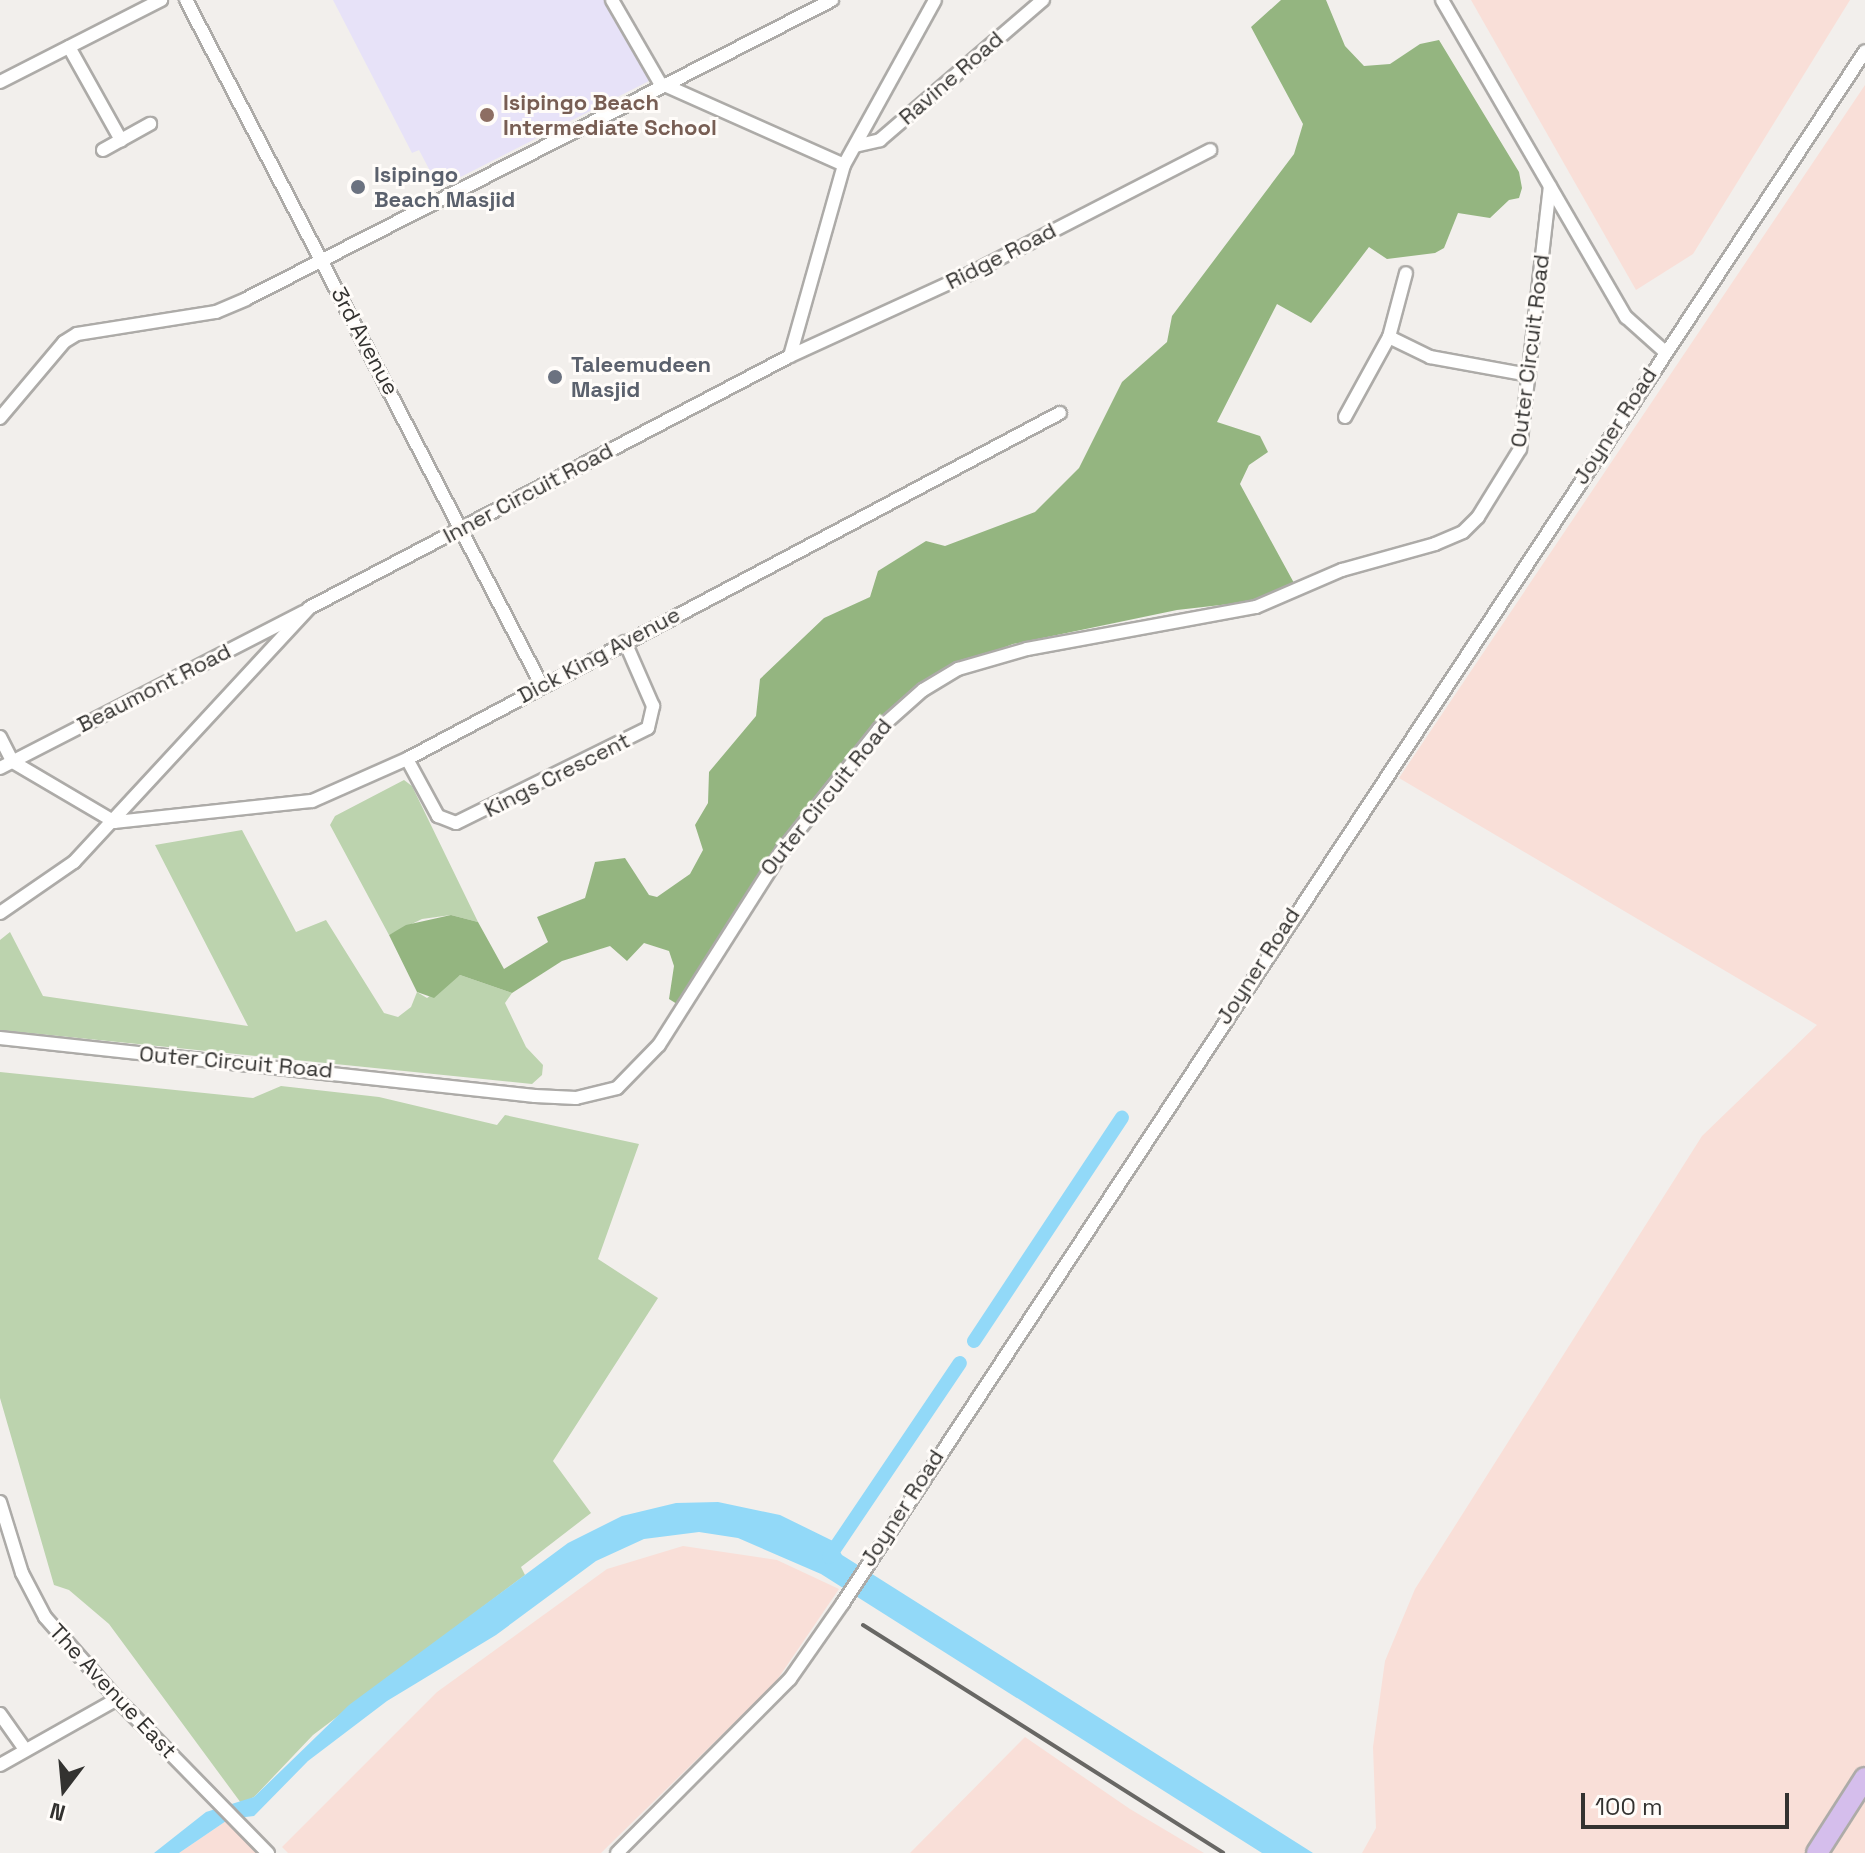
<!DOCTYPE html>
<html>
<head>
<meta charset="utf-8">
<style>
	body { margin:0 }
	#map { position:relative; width:1865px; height:1853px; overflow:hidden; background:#f2efec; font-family:"Space Grotesk",sans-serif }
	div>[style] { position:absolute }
	.industrial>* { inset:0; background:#f9dfd8 }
	.education>* { inset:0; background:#e7e2f8 }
	.green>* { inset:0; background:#bcd3ae }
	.forest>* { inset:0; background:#94b580 }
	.water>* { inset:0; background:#92d9f8 }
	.canal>* { height:14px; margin:-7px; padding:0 7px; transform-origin:7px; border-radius:7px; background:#92d9f8 }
	.roads { filter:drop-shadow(2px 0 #adaba8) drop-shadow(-2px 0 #adaba8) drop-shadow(0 2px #adaba8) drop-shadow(0 -2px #adaba8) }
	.minor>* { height:12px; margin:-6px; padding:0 6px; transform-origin:6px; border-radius:6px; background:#fff }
	.primary>* { height:20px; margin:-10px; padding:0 10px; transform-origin:10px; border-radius:10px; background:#d5beec }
	.rail>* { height:4px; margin:-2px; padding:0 2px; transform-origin:2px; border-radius:2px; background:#686764 }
	.dots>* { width:22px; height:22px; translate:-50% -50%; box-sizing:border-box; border:4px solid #fffcf9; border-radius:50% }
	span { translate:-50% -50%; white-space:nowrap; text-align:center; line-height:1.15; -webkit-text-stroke:6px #fffcf9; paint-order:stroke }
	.street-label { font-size:22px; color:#333230 }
	.education-label { font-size:22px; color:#785e54; font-weight:700 }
	.left { translate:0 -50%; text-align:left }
	.worship-label { font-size:22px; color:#5b616d; font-weight:700 }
	.north { position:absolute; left:24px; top:1749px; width:80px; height:80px; -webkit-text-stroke:6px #fffcf9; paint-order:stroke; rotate:196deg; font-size:22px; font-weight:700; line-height:32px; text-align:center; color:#333230 }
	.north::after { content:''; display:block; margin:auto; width:28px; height:36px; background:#333230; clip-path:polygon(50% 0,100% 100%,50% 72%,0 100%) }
	.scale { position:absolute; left:1581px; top:1793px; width:208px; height:36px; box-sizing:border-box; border:4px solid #333230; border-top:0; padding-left:10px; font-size:24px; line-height:28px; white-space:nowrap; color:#333230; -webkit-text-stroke:6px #fffcf9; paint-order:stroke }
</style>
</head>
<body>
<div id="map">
	<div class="industrial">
		<i style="clip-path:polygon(1471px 0,1850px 0,1693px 254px,1636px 290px)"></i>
		<i style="clip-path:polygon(1865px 85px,1865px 1853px,1362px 1853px,1376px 1828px,1373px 1747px,1385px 1661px,1415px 1589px,1702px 1136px,1817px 1025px,1399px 778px)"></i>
		<i style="clip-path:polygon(683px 1546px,777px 1560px,839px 1589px,775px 1683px,601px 1853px,288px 1853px,282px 1847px,437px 1692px,607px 1569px)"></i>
		<i style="clip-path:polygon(1025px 1737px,1130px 1809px,1204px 1853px,910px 1853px)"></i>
		<i style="clip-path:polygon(229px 1819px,262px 1853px,179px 1853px)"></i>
	</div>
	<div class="education">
		<i style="clip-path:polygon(333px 0,608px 0,649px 81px,439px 188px,419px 150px,412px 153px)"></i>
	</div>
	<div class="green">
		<i style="clip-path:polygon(404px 780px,412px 786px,478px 922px,451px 915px,422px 919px,389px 935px,330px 825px,335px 816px)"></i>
		<i style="clip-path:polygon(242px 830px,296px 932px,326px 920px,384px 1013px,398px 1017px,411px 1007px,417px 992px,427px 998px,460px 975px,512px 993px,505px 1003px,526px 1047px,543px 1065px,542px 1075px,532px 1084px,0 1030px,0 940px,10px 932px,43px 996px,248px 1026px,155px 845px)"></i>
		<i style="clip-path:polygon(0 1072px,253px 1098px,281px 1086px,379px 1097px,497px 1125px,505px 1115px,639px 1144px,598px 1259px,658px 1298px,553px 1461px,591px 1513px,521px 1567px,525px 1575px,313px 1735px,254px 1797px,241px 1803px,109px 1624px,69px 1590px,54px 1585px,0 1398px)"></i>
	</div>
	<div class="forest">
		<i style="clip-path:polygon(1281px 0,1326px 0,1345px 46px,1364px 66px,1390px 64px,1420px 44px,1439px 40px,1519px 172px,1522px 188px,1519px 198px,1509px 200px,1490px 218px,1458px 213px,1444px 248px,1435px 253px,1387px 259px,1369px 247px,1311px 323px,1277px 304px,1217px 422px,1260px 436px,1268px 452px,1249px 465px,1240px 484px,1294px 583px,1247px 602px,1177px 610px,1013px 644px,956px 666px,916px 690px,860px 741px,767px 864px,677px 1004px,669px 999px,674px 966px,669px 951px,644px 943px,627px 961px,610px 946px,562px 961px,512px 993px,460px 975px,434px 998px,417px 992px,389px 935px,406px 925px,451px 915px,478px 922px,504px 969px,548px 942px,537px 917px,585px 898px,595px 862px,625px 858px,649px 895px,657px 897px,690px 874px,703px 850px,695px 825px,708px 803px,709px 772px,756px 716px,760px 679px,824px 618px,870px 597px,878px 571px,926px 541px,945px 546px,1035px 512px,1079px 468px,1122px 382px,1167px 342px,1172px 316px,1294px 154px,1303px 124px,1251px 27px)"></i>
	</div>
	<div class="water">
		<i style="clip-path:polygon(718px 1502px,780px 1515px,833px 1541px,842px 1555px,1313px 1853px,1262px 1853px,821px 1574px,738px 1538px,699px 1532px,644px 1539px,596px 1561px,496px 1635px,387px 1701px,308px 1761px,254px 1816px,229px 1819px,179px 1853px,154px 1853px,206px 1812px,254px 1797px,349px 1705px,568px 1543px,622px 1516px,676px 1503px)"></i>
	</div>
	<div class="canal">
		<i style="left:974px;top:1341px;width:268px;rotate:-56.5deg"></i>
		<i style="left:829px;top:1557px;width:234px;rotate:-56deg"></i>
	</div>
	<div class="roads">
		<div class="minor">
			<i style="left:186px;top:0;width:771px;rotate:62.57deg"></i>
			<i style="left:612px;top:0;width:96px;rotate:60deg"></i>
			<i style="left:660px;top:83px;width:201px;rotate:24deg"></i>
			<i style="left:1442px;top:0;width:367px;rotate:59.9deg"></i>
			<i style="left:1626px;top:317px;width:51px;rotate:41.8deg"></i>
			<i style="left:69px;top:47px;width:107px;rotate:60.8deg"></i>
			<i style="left:0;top:82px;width:181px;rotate:-27deg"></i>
			<i style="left:855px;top:146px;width:26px;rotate:-13deg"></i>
			<i style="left:880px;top:140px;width:215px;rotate:-40.7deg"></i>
			<i style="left:103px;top:150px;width:54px;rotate:-29deg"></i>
			<i style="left:1389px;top:337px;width:46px;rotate:26deg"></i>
			<i style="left:1430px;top:357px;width:101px;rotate:10.3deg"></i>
			<i style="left:790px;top:356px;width:198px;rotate:-74.2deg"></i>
			<i style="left:844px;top:165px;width:188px;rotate:-61.1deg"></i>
			<i style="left:1345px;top:417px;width:91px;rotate:-61.2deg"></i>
			<i style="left:1389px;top:337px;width:66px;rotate:-75.1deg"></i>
			<i style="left:0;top:418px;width:99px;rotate:-49.9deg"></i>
			<i style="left:64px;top:342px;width:15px;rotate:-32deg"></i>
			<i style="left:77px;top:334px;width:141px;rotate:-9deg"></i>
			<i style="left:216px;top:312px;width:33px;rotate:-23deg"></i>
			<i style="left:246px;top:299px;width:658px;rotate:-27.03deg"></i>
			<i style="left:0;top:737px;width:28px;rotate:63deg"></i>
			<i style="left:13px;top:762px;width:118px;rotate:30.5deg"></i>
			<i style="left:115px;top:822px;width:198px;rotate:-6.1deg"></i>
			<i style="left:312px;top:801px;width:104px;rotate:-23.9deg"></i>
			<i style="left:407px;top:759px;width:739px;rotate:-27.92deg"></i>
			<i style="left:407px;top:759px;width:65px;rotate:61.5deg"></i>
			<i style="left:438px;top:816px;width:19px;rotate:21deg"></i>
			<i style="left:456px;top:823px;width:214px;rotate:-26.3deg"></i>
			<i style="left:648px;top:728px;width:23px;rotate:-77deg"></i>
			<i style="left:653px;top:706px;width:70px;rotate:-113.6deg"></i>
			<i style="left:0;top:768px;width:341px;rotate:-27.2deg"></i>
			<i style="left:0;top:913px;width:90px;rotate:-34.6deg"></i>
			<i style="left:74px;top:862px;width:346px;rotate:-47.2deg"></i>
			<i style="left:309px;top:608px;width:543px;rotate:-27.65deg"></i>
			<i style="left:790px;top:356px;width:199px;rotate:-24.6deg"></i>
			<i style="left:971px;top:273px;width:269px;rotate:-27.2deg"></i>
			<i style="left:0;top:1038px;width:538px;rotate:6.19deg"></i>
			<i style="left:535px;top:1096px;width:41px;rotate:2.8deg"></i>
			<i style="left:576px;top:1098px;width:42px;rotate:-13.7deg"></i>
			<i style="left:617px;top:1088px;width:60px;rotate:-45.7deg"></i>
			<i style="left:659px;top:1045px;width:230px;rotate:-57.6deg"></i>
			<i style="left:782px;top:851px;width:156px;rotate:-51.5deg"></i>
			<i style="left:879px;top:729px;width:59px;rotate:-41.6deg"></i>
			<i style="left:923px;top:690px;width:41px;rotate:-31deg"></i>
			<i style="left:958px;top:669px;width:72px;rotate:-16.2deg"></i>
			<i style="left:1027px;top:649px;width:233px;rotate:-10.4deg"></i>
			<i style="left:1256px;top:607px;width:94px;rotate:-23.3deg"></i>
			<i style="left:1342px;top:570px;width:97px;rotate:-15.6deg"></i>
			<i style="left:1435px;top:544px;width:30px;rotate:-23deg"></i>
			<i style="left:1463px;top:532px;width:21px;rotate:-45deg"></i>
			<i style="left:1478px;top:517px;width:80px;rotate:-58.3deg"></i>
			<i style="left:1520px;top:449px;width:264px;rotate:-83.5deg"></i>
			<i style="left:0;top:1502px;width:74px;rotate:72.8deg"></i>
			<i style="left:22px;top:1573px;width:50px;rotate:62.4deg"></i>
			<i style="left:45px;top:1617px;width:109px;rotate:48.7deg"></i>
			<i style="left:117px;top:1699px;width:216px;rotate:45.6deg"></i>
			<i style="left:0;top:1714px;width:42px;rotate:54.8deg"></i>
			<i style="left:0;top:1765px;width:134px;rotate:-29.4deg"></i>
			<i style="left:617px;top:1853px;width:245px;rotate:-45.2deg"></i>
			<i style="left:790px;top:1679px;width:93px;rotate:-55.1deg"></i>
			<i style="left:843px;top:1603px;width:1858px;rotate:-56.63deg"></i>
		</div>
		<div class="primary">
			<i style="left:1817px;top:1853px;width:89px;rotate:-57.4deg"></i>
		</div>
	</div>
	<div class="rail">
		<i style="left:863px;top:1625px;width:426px;rotate:32.3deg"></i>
	</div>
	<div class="dots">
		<i style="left:487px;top:115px;background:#8d6e63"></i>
		<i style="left:358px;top:187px;background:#6b7280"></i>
		<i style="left:555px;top:377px;background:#6b7280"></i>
	</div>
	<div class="street-label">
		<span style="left:951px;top:78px;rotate:-41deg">Ravine Road</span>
		<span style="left:1001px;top:256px;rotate:-27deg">Ridge Road</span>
		<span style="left:365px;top:341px;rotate:62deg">3rd Avenue</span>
		<span style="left:1530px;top:351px;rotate:-83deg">Outer Circuit Road</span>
		<span style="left:1615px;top:426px;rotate:-57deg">Joyner Road</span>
		<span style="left:528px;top:493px;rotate:-28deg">Inner Circuit Road</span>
		<span style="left:599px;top:655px;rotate:-28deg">Dick King Avenue</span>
		<span style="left:154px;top:688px;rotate:-27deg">Beaumont Road</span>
		<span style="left:557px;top:775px;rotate:-27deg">Kings Crescent</span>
		<span style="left:826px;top:797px;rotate:-51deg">Outer Circuit Road</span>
		<span style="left:1258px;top:966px;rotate:-57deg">Joyner Road</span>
		<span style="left:236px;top:1062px;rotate:5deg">Outer Circuit Road</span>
		<span style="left:902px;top:1508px;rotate:-57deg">Joyner Road</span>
		<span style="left:113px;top:1691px;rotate:47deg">The Avenue East</span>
	</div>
	<div class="education-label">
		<span class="left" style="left:503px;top:115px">Isipingo Beach<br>Intermediate School</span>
	</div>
	<div class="worship-label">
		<span class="left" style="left:374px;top:187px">Isipingo<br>Beach Masjid</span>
		<span class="left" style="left:571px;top:377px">Taleemudeen<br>Masjid</span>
	</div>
	<div class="north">N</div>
	<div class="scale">100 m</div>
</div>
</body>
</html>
